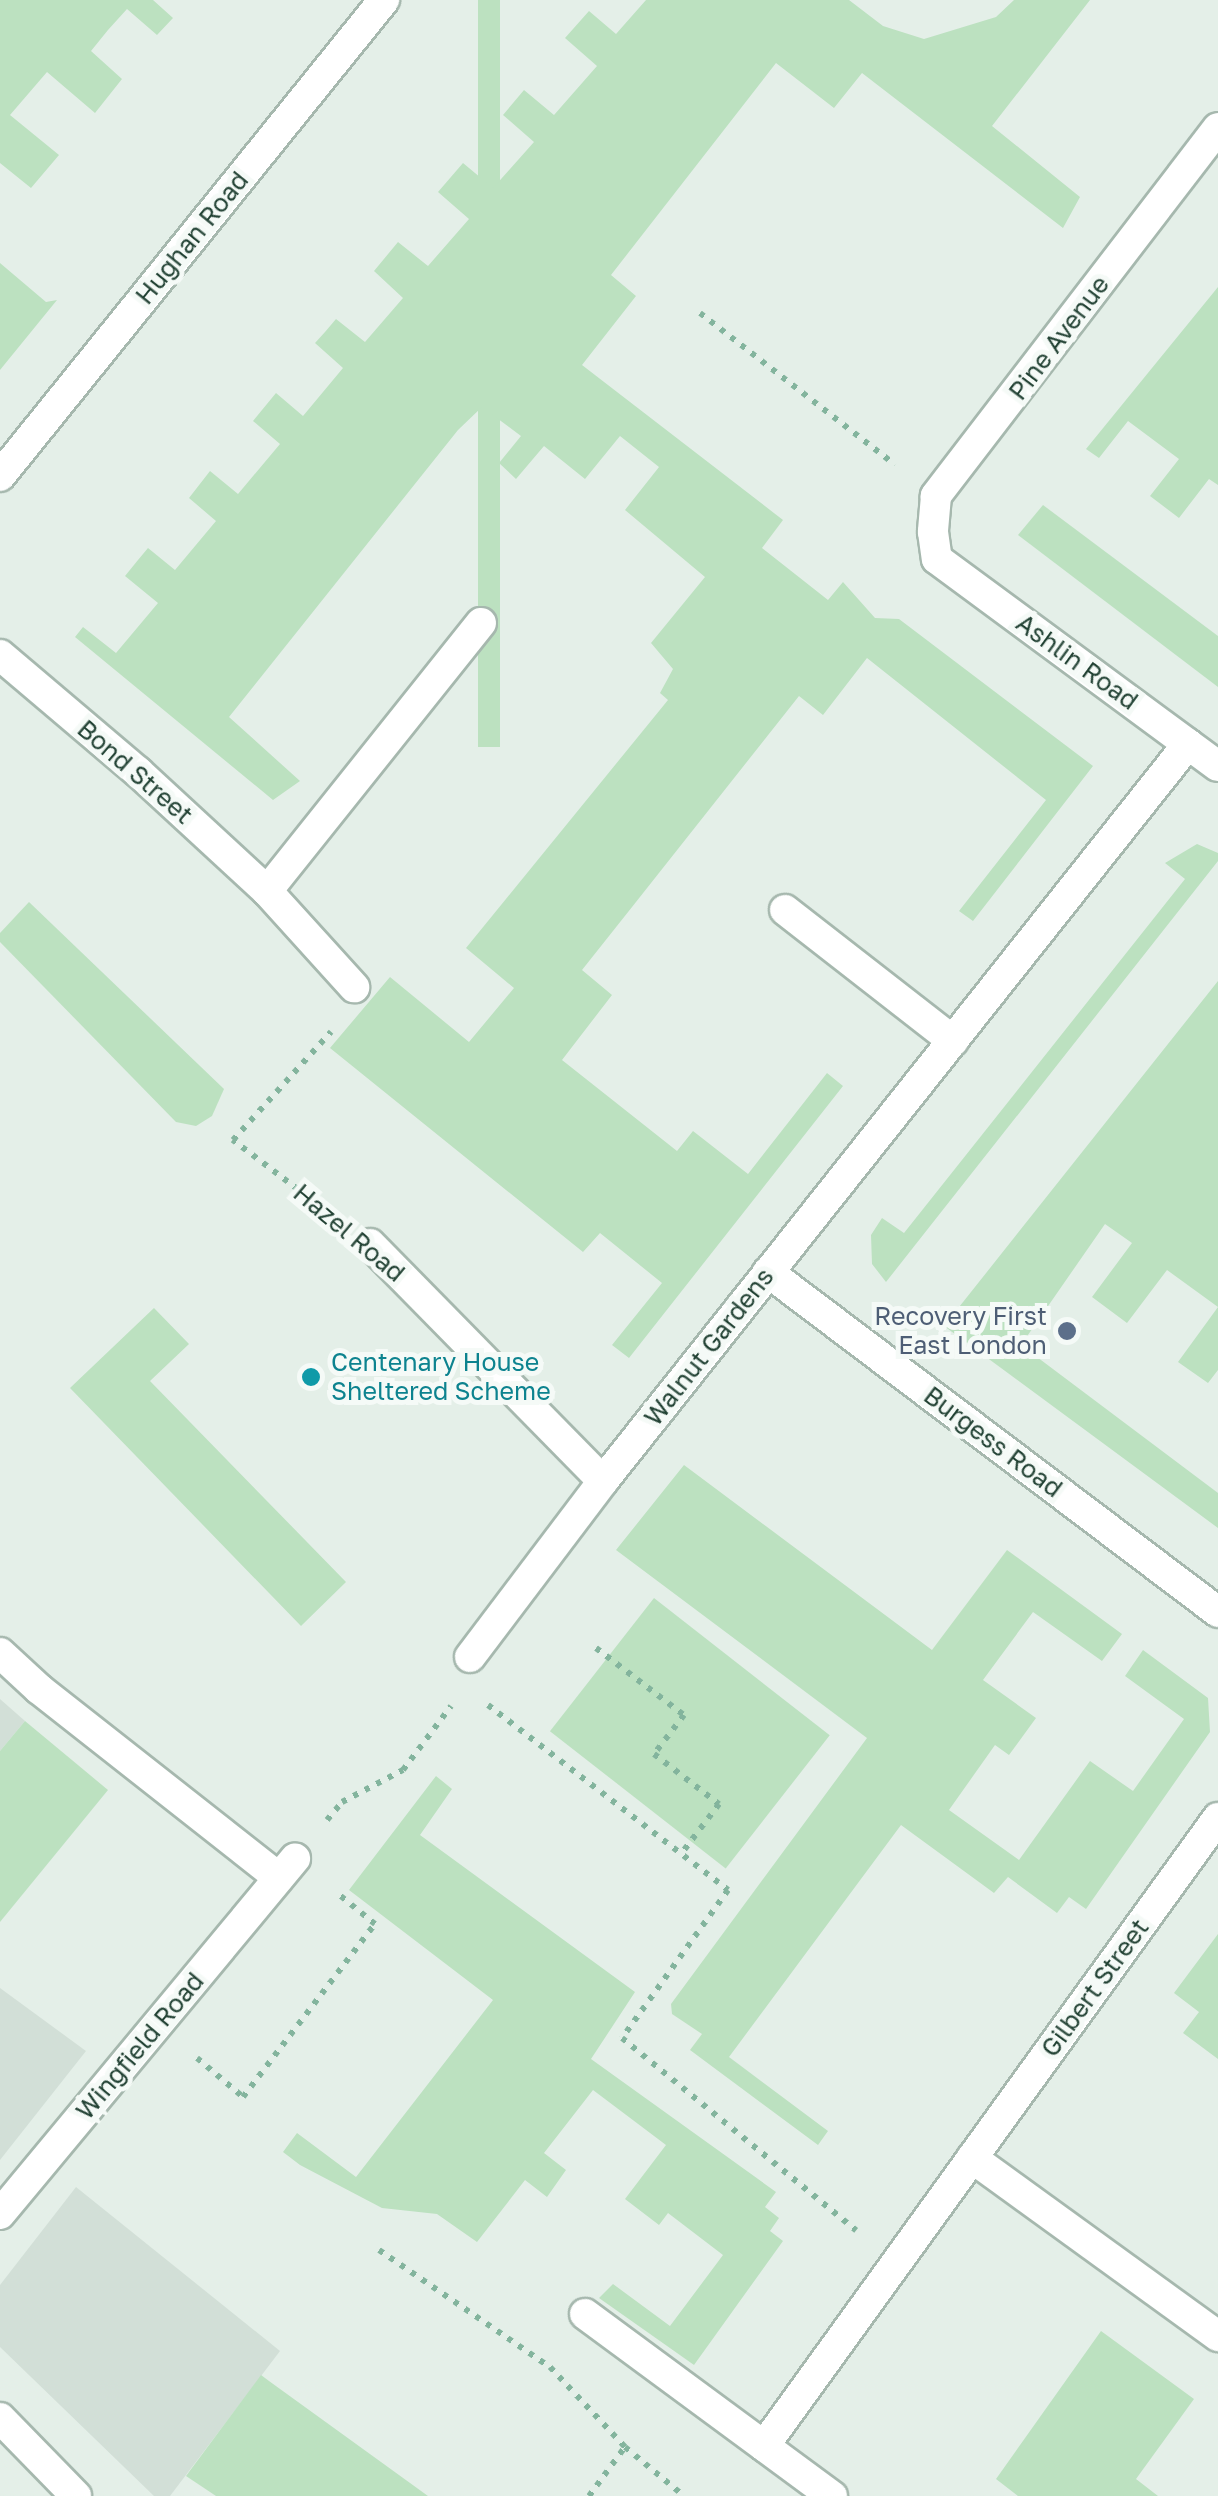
<!DOCTYPE html>
<html>
<head>
<meta charset="utf-8">
<style>
	body { margin:0 }
	#map { position:relative; width:1218px; height:2496px; overflow:hidden; background:#e4efe8; font-family:"Golos Text",sans-serif }
	div>[style] { position:absolute }
	.built>* { inset:0; background:#d2dfd7 }
	.green>* { inset:0; background:#bce1c0; transform-origin:0 0 }
	.path>* { height:6px; margin-top:-3px; transform-origin:0; background:repeating-linear-gradient(90deg,#83b49d 0 5px,transparent 0 13px) }
	.roads { filter:drop-shadow(2px 0 #a6b8ae) drop-shadow(-2px 0 #a6b8ae) drop-shadow(0 2px #a6b8ae) drop-shadow(0 -2px #a6b8ae) }
	.minor>* { height:30px; margin:-15px; padding:0 15px; transform-origin:15px; border-radius:15px; background:#fff }
	.dots>* { width:28px; height:28px; translate:-50% -50%; box-sizing:border-box; border:5px solid #f5faf7; border-radius:50% }
	span { translate:-50% -50%; white-space:nowrap; text-align:center; line-height:1.15; -webkit-text-stroke:10px #f5faf7; paint-order:stroke }
	.street-label { font-size:25px; color:#224234 }
	.service-label { font-size:25px; color:#4e5e75 }
	.right { translate:-100% -50%; text-align:right }
	.culture-label { font-size:25px; color:#0d838f }
	.left { translate:0 -50%; text-align:left }
</style>
</head>
<body>
<div id="map">
	<div class="built">
		<i style="clip-path:polygon(0 1699px,25px 1721px,0 1751px)"></i>
		<i style="clip-path:polygon(0 1988px,86px 2051px,0 2160px)"></i>
		<i style="clip-path:polygon(76px 2187px,280px 2351px,170px 2496px,154px 2496px,0 2347px,0 2285px)"></i>
	</div>
	<div class="green">
		<i style="clip-path:polygon(0 0,153px 0,173px 18px,157px 35px,127px 9px,108px 30px,91px 51px,122px 79px,95px 113px,47px 72px,10px 115px,59px 155px,31px 188px,0 163px)"></i>
		<i style="left:478px;top:0;width:22px;height:747px"></i>
		<i style="clip-path:polygon(646px 0,849px 0,883px 26px,924px 39px,996px 17px,1014px 0,1090px 0,992px 126px,1080px 197px,1063px 228px,862px 73px,834px 108px,776px 63px,611px 275px,636px 296px,582px 365px,783px 520px,762px 548px,828px 600px,843px 582px,875px 618px,899px 619px,1093px 766px,973px 921px,959px 911px,1046px 800px,867px 658px,823px 715px,799px 696px,636px 902px,582px 970px,612px 995px,562px 1060px,677px 1151px,693px 1131px,748px 1174px,827px 1073px,843px 1086px,629px 1358px,612px 1345px,662px 1283px,600px 1233px,583px 1252px,330px 1048px,390px 977px,469px 1042px,514px 988px,466px 948px,668px 700px,660px 693px,673px 669px,651px 643px,705px 577px,625px 510px,659px 467px,620px 436px,585px 479px,544px 446px,516px 479px,499px 463px,521px 436px,482px 407px,458px 430px,229px 717px,300px 781px,273px 800px,75px 637px,83px 627px,116px 653px,158px 603px,125px 576px,138px 560px,148px 548px,175px 570px,216px 521px,189px 498px,210px 471px,238px 494px,280px 444px,253px 421px,262px 410px,276px 393px,303px 416px,343px 368px,315px 343px,325px 332px,336px 319px,365px 342px,403px 298px,374px 271px,398px 242px,428px 266px,469px 219px,438px 192px,463px 163px,493px 188px,534px 142px,503px 115px,524px 90px,554px 115px,597px 66px,565px 38px,589px 11px,616px 34px)"></i>
		<i style="clip-path:polygon(0 263px,46px 302px,57px 300px,0 370px)"></i>
		<i style="clip-path:polygon(1218px 287px,1218px 485px,1209px 479px,1179px 518px,1150px 496px,1179px 459px,1128px 421px,1099px 458px,1086px 449px)"></i>
		<i style="clip-path:polygon(1043px 505px,1218px 636px,1218px 687px,1018px 535px)"></i>
		<i style="clip-path:polygon(1197px 844px,1218px 853px,1218px 861px,886px 1282px,872px 1264px,871px 1235px,882px 1218px,904px 1233px,1185px 879px,1165px 863px)"></i>
		<i style="clip-path:polygon(29px 902px,224px 1089px,212px 1116px,196px 1126px,176px 1122px,0 942px,0 933px)"></i>
		<i style="clip-path:polygon(1218px 981px,1218px 1370px,1208px 1383px,1178px 1362px,1218px 1307px,1167px 1270px,1127px 1323px,1092px 1297px,1132px 1243px,1105px 1224px,1021px 1345px,1218px 1493px,1218px 1528px,944px 1326px)"></i>
		<i style="clip-path:polygon(154px 1308px,189px 1344px,150px 1381px,346px 1582px,301px 1626px,70px 1388px)"></i>
		<i style="clip-path:polygon(684px 1465px,932px 1650px,1007px 1550px,1122px 1634px,1102px 1661px,1033px 1612px,983px 1680px,1036px 1718px,1009px 1755px,995px 1745px,949px 1810px,1019px 1860px,1090px 1761px,1133px 1791px,1184px 1719px,1125px 1676px,1143px 1650px,1208px 1698px,1210px 1732px,1086px 1909px,1069px 1897px,1057px 1913px,1008px 1877px,994px 1893px,901px 1825px,729px 2057px,828px 2131px,818px 2145px,690px 2050px,702px 2034px,672px 2014px,671px 2004px,867px 1738px,616px 1550px)"></i>
		<i style="left:654px;top:1598px;width:223px;height:169px;rotate:38deg"></i>
		<i style="clip-path:polygon(25px 1721px,108px 1790px,0 1922px,0 1751px)"></i>
		<i style="clip-path:polygon(436px 1776px,452px 1789px,420px 1835px,635px 1992px,591px 2059px,776px 2192px,765px 2207px,779px 2218px,770px 2231px,783px 2241px,694px 2365px,599px 2298px,613px 2284px,670px 2326px,723px 2255px,668px 2213px,659px 2225px,625px 2199px,666px 2145px,593px 2090px,544px 2153px,566px 2170px,547px 2197px,525px 2180px,477px 2242px,437px 2214px,382px 2208px,300px 2165px,283px 2152px,297px 2133px,356px 2177px,493px 2000px,349px 1890px)"></i>
		<i style="clip-path:polygon(1218px 1934px,1218px 2059px,1183px 2033px,1199px 2012px,1174px 1993px)"></i>
		<i style="clip-path:polygon(1101px 2331px,1194px 2399px,1136px 2479px,1158px 2496px,1018px 2496px,996px 2479px)"></i>
		<i style="clip-path:polygon(261px 2375px,269px 2381px,428px 2496px,216px 2496px,186px 2476px)"></i>
	</div>
	<div class="path">
		<i style="left:700px;top:313px;width:247px;rotate:37.9deg"></i>
		<i style="left:329px;top:1213px;width:121px;rotate:-142.8deg"></i>
		<i style="left:233px;top:1140px;width:146px;rotate:-47.8deg"></i>
		<i style="left:596px;top:1648px;width:111px;rotate:37.3deg"></i>
		<i style="left:684px;top:1715px;width:49px;rotate:127.6deg"></i>
		<i style="left:654px;top:1754px;width:82px;rotate:37.6deg"></i>
		<i style="left:719px;top:1804px;width:63px;rotate:127.2deg"></i>
		<i style="left:488px;top:1705px;width:303px;rotate:37.6deg"></i>
		<i style="left:728px;top:1890px;width:182px;rotate:125.6deg"></i>
		<i style="left:622px;top:2038px;width:303px;rotate:39.4deg"></i>
		<i style="left:327px;top:1820px;width:23px;rotate:-50deg"></i>
		<i style="left:342px;top:1802px;width:69px;rotate:-27.7deg"></i>
		<i style="left:403px;top:1770px;width:80px;rotate:-53.1deg"></i>
		<i style="left:197px;top:2058px;width:60px;rotate:40.3deg"></i>
		<i style="left:243px;top:2097px;width:218px;rotate:-52.7deg"></i>
		<i style="left:375px;top:1924px;width:49px;rotate:-140.8deg"></i>
		<i style="left:379px;top:2250px;width:207px;rotate:34.4deg"></i>
		<i style="left:550px;top:2367px;width:110px;rotate:46.8deg"></i>
		<i style="left:625px;top:2447px;width:77px;rotate:39.7deg"></i>
		<i style="left:589px;top:2496px;width:61px;rotate:-53.7deg"></i>
	</div>
	<div class="roads">
		<div class="minor">
			<i style="left:1218px;top:128px;width:464px;rotate:127.5deg"></i>
			<i style="left:936px;top:496px;width:36px;rotate:95deg"></i>
			<i style="left:933px;top:532px;width:27px;rotate:82deg"></i>
			<i style="left:937px;top:559px;width:349px;rotate:36.4deg"></i>
			<i style="left:0;top:476px;width:612px;rotate:-51.11deg"></i>
			<i style="left:0;top:655px;width:181px;rotate:40.3deg"></i>
			<i style="left:138px;top:772px;width:176px;rotate:42.7deg"></i>
			<i style="left:267px;top:891px;width:130px;rotate:47.8deg"></i>
			<i style="left:267px;top:891px;width:343px;rotate:-51.4deg"></i>
			<i style="left:785px;top:910px;width:213px;rotate:37.9deg"></i>
			<i style="left:370px;top:1244px;width:332px;rotate:45.5deg"></i>
			<i style="left:768px;top:1272px;width:564px;rotate:37.07deg"></i>
			<i style="left:0;top:1653px;width:53px;rotate:42.7deg"></i>
			<i style="left:39px;top:1689px;width:305px;rotate:38.2deg"></i>
			<i style="left:470px;top:1657px;width:221px;rotate:-52.9deg"></i>
			<i style="left:603px;top:1481px;width:941px;rotate:-51.56deg"></i>
			<i style="left:972px;top:2158px;width:304px;rotate:35.9deg"></i>
			<i style="left:0;top:2214px;width:462px;rotate:-50.3deg"></i>
			<i style="left:585px;top:2314px;width:307px;rotate:36.4deg"></i>
			<i style="left:0;top:2418px;width:109px;rotate:45.7deg"></i>
			<i style="left:764px;top:2446px;width:775px;rotate:-54.14deg"></i>
		</div>
	</div>
	<div class="dots">
		<i style="left:1067px;top:1331px;background:#5c6f8a"></i>
		<i style="left:311px;top:1377px;background:#0f9aa8"></i>
	</div>
	<div class="street-label">
		<span style="left:192px;top:238px;rotate:-51deg">Hughan Road</span>
		<span style="left:1059px;top:338px;rotate:-53deg">Pine Avenue</span>
		<span style="left:1077px;top:662px;rotate:36deg">Ashlin Road</span>
		<span style="left:135px;top:772px;rotate:41deg">Bond Street</span>
		<span style="left:349px;top:1233px;rotate:40deg">Hazel Road</span>
		<span style="left:709px;top:1347px;rotate:-52deg">Walnut Gardens</span>
		<span style="left:993px;top:1442px;rotate:37deg">Burgess Road</span>
		<span style="left:1095px;top:1988px;rotate:-54deg">Gilbert Street</span>
		<span style="left:140px;top:2046px;rotate:-50deg">Wingfield Road</span>
	</div>
	<div class="service-label">
		<span class="right" style="left:1047px;top:1331px">Recovery First<br>East London</span>
	</div>
	<div class="culture-label">
		<span class="left" style="left:331px;top:1377px">Centenary House<br>Sheltered Scheme</span>
	</div>
</div>
</body>
</html>
